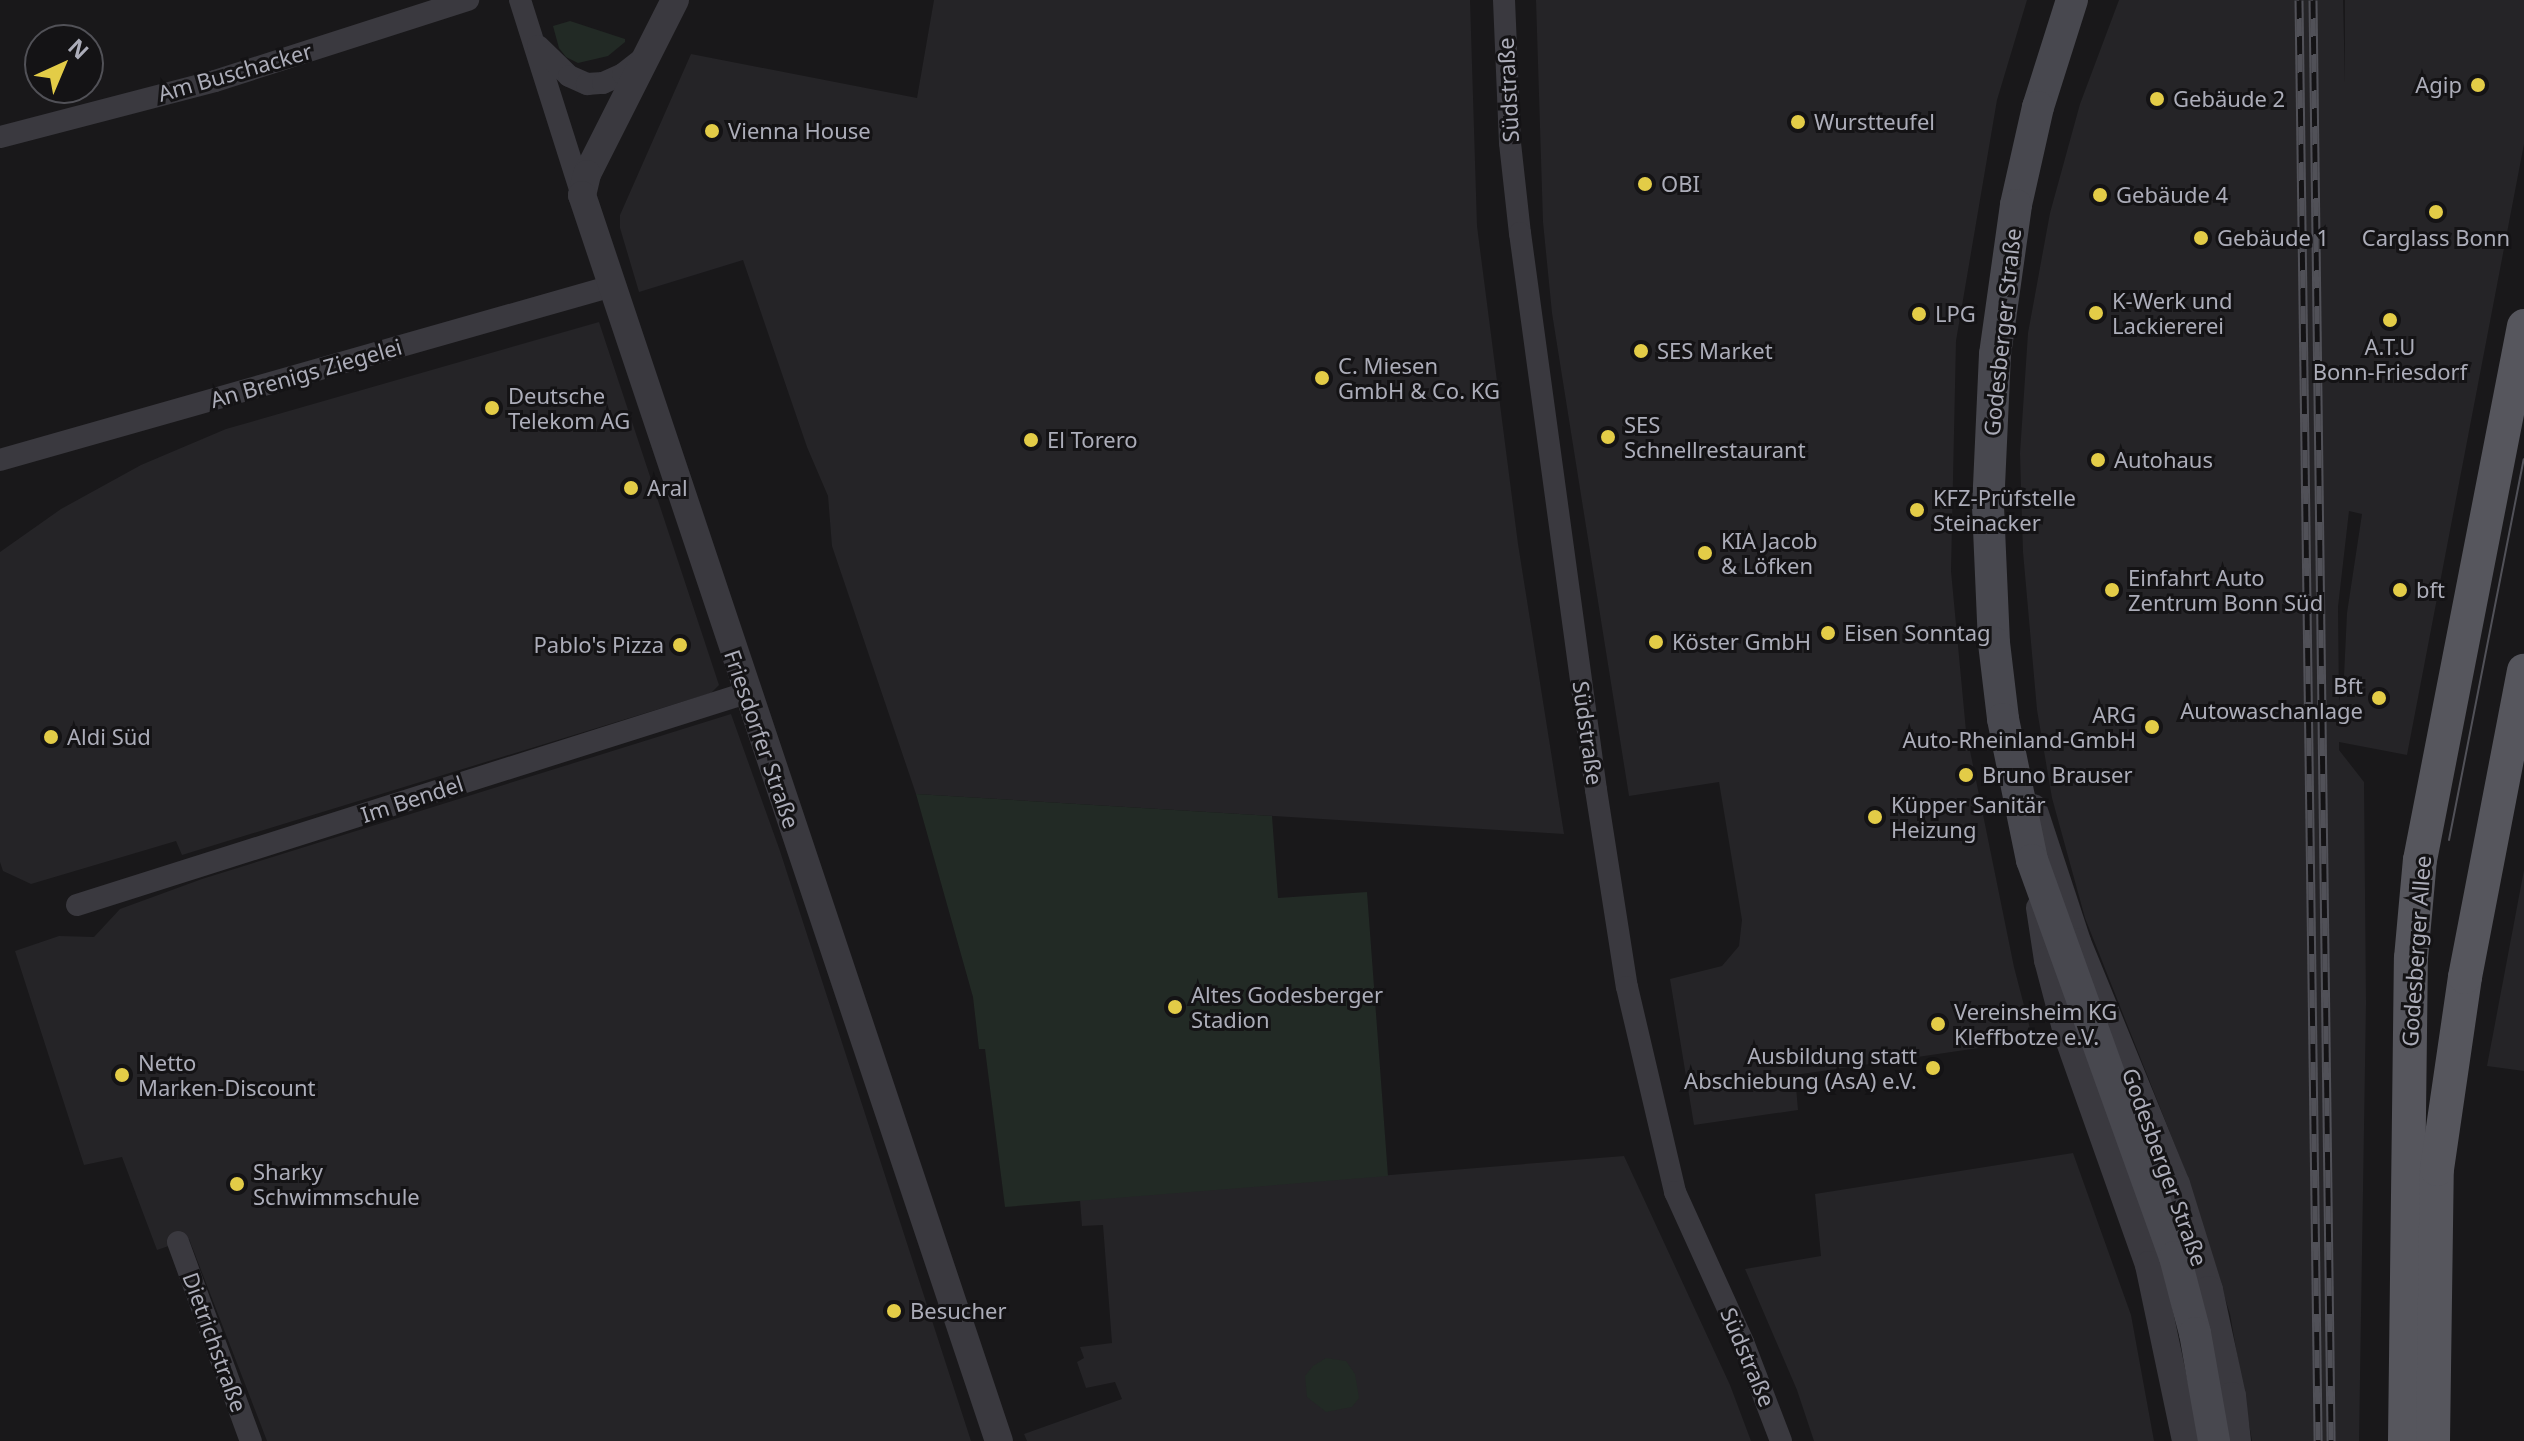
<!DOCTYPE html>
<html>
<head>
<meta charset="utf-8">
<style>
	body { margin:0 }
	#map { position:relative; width:2524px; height:1441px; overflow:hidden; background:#19181a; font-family:"Noto Sans",sans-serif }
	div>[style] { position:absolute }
	.built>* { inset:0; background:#252427 }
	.green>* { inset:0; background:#222a25 }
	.minor>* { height:22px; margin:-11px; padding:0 11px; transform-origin:11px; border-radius:11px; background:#3a393f }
	.tertiary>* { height:28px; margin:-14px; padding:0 14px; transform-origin:14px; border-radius:14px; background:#3a393f }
	.secondary>* { height:32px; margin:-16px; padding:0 16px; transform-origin:16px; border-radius:16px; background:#48484f }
	.primary>* { height:34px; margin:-17px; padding:0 17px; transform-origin:17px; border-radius:17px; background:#56565d }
	.tram>* { height:2px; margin:-1px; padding:0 1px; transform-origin:1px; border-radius:1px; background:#515158 }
	.rail>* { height:9px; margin-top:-4.5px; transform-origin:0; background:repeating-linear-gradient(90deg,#141315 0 18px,#515158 0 36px); box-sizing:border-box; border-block:2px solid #515158 }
	.dots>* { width:22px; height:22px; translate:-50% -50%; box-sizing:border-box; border:4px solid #141315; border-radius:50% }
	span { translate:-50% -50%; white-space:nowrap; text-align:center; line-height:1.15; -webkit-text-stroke:6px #141315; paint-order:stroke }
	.street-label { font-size:22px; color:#acadb9 }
	.poi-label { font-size:22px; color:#acadb9 }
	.right { translate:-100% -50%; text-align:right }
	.left { translate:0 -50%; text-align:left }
	.north { position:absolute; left:24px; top:24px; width:80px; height:80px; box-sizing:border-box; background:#141315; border:2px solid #515157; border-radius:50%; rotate:44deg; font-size:22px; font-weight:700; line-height:32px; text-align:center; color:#acadb9 }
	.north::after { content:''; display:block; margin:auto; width:28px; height:36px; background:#e3cc47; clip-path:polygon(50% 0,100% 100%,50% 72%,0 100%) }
</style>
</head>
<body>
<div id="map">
	<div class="built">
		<i style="clip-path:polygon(934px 0,1470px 0,1477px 226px,1518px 544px,1564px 834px,916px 794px,832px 546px,828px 496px,807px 447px,743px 260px,639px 292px,620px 228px,620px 215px,691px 54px,917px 98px)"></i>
		<i style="clip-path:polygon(1536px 0,2027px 0,1997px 100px,1956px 341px,1951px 571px,1966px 731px,2014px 967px,2033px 1040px,1795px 1075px,1798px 1110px,1694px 1125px,1670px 979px,1722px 966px,1739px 946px,1742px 920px,1719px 782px,1629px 796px,1552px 313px,1543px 222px)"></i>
		<i style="clip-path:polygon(evenodd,2119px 0,2343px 0,2345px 83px,2345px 0,2524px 0,2524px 144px,2407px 755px,2339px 742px,2339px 750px,2364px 782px,2366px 1003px,2359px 1441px,2252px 1441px,2230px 1314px,2182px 1163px,2085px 918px,2052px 798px,2037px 710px,2023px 552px,2020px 453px,2028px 333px,2050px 213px,2080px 104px,2119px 0,2349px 511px,2362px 514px,2347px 613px,2344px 676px,2339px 702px,2338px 607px,2349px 511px)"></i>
		<i style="clip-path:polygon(599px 322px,719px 685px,711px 693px,182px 855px,176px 841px,31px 884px,3px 871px,0 862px,0 552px,61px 509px,141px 465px,226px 429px)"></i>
		<i style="clip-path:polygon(731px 714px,780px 851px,971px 1441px,267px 1441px,189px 1239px,157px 1250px,122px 1157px,84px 1165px,15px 951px,59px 936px,94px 937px,120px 909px,202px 879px)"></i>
		<i style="clip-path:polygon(2524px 870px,2524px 1071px,2487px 1066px)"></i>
		<i style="clip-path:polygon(2073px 1153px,2131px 1315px,2154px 1441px,1814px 1441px,1797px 1390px,1745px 1269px,1821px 1256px,1815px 1194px)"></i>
		<i style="clip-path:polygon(1624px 1156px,1730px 1385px,1751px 1441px,1027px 1441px,1024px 1434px,1122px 1399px,1115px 1382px,1086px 1388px,1077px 1362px,1084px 1358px,1080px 1347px,1112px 1343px,1103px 1225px,1082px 1226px,1080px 1200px)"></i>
	</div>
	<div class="green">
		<i style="clip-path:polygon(570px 21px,625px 39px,625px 42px,608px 56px,578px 63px,566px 57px,559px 48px,553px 26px)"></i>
		<i style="clip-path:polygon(916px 794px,1272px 816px,1278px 898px,1367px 892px,1388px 1176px,1005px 1207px,985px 1049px,979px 1049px,973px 997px)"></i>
		<i style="clip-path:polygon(1326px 1358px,1346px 1361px,1355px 1374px,1359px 1398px,1352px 1407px,1326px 1412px,1307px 1397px,1305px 1376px,1313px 1366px)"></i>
	</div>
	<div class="minor">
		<i style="left:520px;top:0;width:205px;rotate:72.4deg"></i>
		<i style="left:1504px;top:0;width:143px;rotate:87.6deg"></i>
		<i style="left:1510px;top:143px;width:91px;rotate:83.7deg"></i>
		<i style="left:1520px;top:233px;width:562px;rotate:82.23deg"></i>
		<i style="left:1596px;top:790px;width:199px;rotate:81.1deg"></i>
		<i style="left:1627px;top:987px;width:211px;rotate:76.8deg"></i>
		<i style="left:1675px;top:1192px;width:165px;rotate:65.6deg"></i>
		<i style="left:1743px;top:1342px;width:106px;rotate:69deg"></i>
		<i style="left:538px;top:46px;width:43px;rotate:44.1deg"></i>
		<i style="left:569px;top:76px;width:20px;rotate:24deg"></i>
		<i style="left:587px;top:84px;width:16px;rotate:-4deg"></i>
		<i style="left:603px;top:83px;width:22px;rotate:-24deg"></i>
		<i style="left:623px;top:74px;width:28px;rotate:-38deg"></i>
		<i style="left:0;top:137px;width:222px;rotate:-14.6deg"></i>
		<i style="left:215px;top:81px;width:266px;rotate:-17.8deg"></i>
		<i style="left:0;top:460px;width:636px;rotate:-15.87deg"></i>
		<i style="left:77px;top:905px;width:702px;rotate:-17.58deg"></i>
		<i style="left:178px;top:1242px;width:212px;rotate:69.9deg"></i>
	</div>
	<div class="tertiary">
		<i style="left:675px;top:0;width:195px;rotate:116.8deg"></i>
		<i style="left:587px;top:174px;width:22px;rotate:103deg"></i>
		<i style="left:582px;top:195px;width:1314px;rotate:71.5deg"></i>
		<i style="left:2033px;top:808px;width:141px;rotate:71.8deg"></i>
		<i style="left:2077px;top:942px;width:261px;rotate:67.8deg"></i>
		<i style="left:2176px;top:1184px;width:111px;rotate:72.7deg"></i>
		<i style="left:2209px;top:1290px;width:108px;rotate:77.8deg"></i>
		<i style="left:2232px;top:1396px;width:45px;rotate:83.7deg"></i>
		<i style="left:2040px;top:908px;width:53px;rotate:81.3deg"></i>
		<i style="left:2048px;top:960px;width:79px;rotate:75.3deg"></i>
		<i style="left:2068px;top:1036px;width:243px;rotate:70.5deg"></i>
		<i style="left:2149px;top:1265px;width:180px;rotate:78.1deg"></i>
	</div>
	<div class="secondary">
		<i style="left:2072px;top:0;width:112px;rotate:107.6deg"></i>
		<i style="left:2038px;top:107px;width:100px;rotate:102.7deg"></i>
		<i style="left:2016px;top:205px;width:150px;rotate:98deg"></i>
		<i style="left:1995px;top:354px;width:152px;rotate:92.6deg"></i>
		<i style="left:1988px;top:506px;width:137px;rotate:87.5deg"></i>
		<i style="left:1994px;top:643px;width:77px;rotate:83.2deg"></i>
		<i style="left:2003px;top:719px;width:144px;rotate:78.4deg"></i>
		<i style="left:2032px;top:860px;width:422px;rotate:70.2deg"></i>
		<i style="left:2175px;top:1257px;width:79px;rotate:75.3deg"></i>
		<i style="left:2195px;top:1333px;width:110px;rotate:80deg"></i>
	</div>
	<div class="primary">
		<i style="left:2405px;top:1441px;width:483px;rotate:-89.3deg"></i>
		<i style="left:2411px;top:958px;width:98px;rotate:-84.8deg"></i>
		<i style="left:2420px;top:860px;width:544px;rotate:-78.98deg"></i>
		<i style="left:2433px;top:1441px;width:272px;rotate:-89.2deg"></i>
		<i style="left:2437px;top:1169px;width:194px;rotate:-81.7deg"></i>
		<i style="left:2465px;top:977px;width:312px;rotate:-79.1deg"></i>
	</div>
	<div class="tram">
		<i style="left:2449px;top:840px;width:388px;rotate:-78.9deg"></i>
	</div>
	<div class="rail">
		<i style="left:2299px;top:0;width:1441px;rotate:89.24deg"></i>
		<i style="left:2313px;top:0;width:1441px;rotate:89.28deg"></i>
	</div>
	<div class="dots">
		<i style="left:2478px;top:85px;background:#e3cc47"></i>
		<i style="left:2157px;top:99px;background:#e3cc47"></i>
		<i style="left:1798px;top:122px;background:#e3cc47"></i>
		<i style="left:712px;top:131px;background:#e3cc47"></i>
		<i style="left:1645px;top:184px;background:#e3cc47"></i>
		<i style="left:2100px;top:195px;background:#e3cc47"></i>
		<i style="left:2436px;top:212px;background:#e3cc47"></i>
		<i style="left:2201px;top:238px;background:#e3cc47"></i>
		<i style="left:2096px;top:313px;background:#e3cc47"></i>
		<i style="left:1919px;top:314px;background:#e3cc47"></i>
		<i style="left:2390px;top:320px;background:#e3cc47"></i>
		<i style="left:1641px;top:351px;background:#e3cc47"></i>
		<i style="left:1322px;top:378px;background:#e3cc47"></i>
		<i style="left:492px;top:408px;background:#e3cc47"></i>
		<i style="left:1608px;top:437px;background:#e3cc47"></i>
		<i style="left:1031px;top:440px;background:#e3cc47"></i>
		<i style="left:2098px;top:460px;background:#e3cc47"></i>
		<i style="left:631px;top:488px;background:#e3cc47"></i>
		<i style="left:1917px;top:510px;background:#e3cc47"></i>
		<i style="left:1705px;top:553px;background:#e3cc47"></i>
		<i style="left:2112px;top:590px;background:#e3cc47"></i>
		<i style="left:2400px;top:590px;background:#e3cc47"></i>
		<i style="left:1828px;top:633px;background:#e3cc47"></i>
		<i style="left:1656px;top:642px;background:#e3cc47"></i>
		<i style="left:680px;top:645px;background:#e3cc47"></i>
		<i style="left:2379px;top:698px;background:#e3cc47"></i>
		<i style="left:2152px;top:727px;background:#e3cc47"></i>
		<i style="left:51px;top:737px;background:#e3cc47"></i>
		<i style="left:1966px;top:775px;background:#e3cc47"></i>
		<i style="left:1875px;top:817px;background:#e3cc47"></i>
		<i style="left:1175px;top:1007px;background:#e3cc47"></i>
		<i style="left:1938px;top:1024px;background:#e3cc47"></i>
		<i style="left:1933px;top:1068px;background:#e3cc47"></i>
		<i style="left:122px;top:1075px;background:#e3cc47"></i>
		<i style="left:237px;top:1184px;background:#e3cc47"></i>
		<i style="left:894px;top:1311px;background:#e3cc47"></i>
	</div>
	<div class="street-label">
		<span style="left:235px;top:72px;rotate:-16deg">Am Buschacker</span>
		<span style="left:1508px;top:90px;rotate:-93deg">Südstraße</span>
		<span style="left:2002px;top:332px;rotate:-84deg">Godesberger Straße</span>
		<span style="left:306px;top:373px;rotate:-16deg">An Brenigs Ziegelei</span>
		<span style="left:1588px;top:733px;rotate:82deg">Südstraße</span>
		<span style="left:762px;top:739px;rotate:71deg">Friesdorfer Straße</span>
		<span style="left:412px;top:799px;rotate:-18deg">Im Bendel</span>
		<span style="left:2416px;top:951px;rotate:-86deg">Godesberger Allee</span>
		<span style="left:2165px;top:1167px;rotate:70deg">Godesberger Straße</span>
		<span style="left:215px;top:1342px;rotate:70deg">Dietrichstraße</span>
		<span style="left:1748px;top:1357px;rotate:67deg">Südstraße</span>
	</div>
	<div class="poi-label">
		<span class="right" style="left:2462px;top:85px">Agip</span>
		<span class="left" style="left:2173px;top:99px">Gebäude 2</span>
		<span class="left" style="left:1814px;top:122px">Wurstteufel</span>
		<span class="left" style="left:728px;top:131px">Vienna House</span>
		<span class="left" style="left:1661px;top:184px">OBI</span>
		<span class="left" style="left:2116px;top:195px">Gebäude 4</span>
		<span class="left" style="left:2217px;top:238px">Gebäude 1</span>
		<span style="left:2436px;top:238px">Carglass Bonn</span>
		<span class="left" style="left:2112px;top:313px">K-Werk und<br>Lackiererei</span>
		<span class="left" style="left:1935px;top:314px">LPG</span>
		<span style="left:2390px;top:359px">A.T.U<br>Bonn-Friesdorf</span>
		<span class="left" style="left:1657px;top:351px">SES Market</span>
		<span class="left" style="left:1338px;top:378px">C. Miesen<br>GmbH &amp; Co. KG</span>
		<span class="left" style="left:508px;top:408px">Deutsche<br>Telekom AG</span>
		<span class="left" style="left:1624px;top:437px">SES<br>Schnellrestaurant</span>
		<span class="left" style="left:1047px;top:440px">El Torero</span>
		<span class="left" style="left:2114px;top:460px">Autohaus</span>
		<span class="left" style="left:647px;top:488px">Aral</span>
		<span class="left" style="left:1933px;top:510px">KFZ-Prüfstelle<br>Steinacker</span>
		<span class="left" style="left:1721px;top:553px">KIA Jacob<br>&amp; Löfken</span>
		<span class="left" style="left:2128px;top:590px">Einfahrt Auto<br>Zentrum Bonn Süd</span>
		<span class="left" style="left:2416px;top:590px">bft</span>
		<span class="left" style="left:1844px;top:633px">Eisen Sonntag</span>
		<span class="left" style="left:1672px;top:642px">Köster GmbH</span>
		<span class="right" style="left:664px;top:645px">Pablo's Pizza</span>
		<span class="right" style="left:2363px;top:698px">Bft<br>Autowaschanlage</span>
		<span class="right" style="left:2136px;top:727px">ARG<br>Auto-Rheinland-GmbH</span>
		<span class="left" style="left:67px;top:737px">Aldi Süd</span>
		<span class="left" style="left:1982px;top:775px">Bruno Brauser</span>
		<span class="left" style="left:1891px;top:817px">Küpper Sanitär<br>Heizung</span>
		<span class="left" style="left:1191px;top:1007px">Altes Godesberger<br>Stadion</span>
		<span class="left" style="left:1954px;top:1024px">Vereinsheim KG<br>Kleffbotze e.V.</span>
		<span class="right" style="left:1917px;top:1068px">Ausbildung statt<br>Abschiebung (AsA) e.V.</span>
		<span class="left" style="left:138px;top:1075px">Netto<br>Marken-Discount</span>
		<span class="left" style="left:253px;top:1184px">Sharky<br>Schwimmschule</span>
		<span class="left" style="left:910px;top:1311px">Besucher</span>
	</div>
	<div class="north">N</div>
</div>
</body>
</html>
